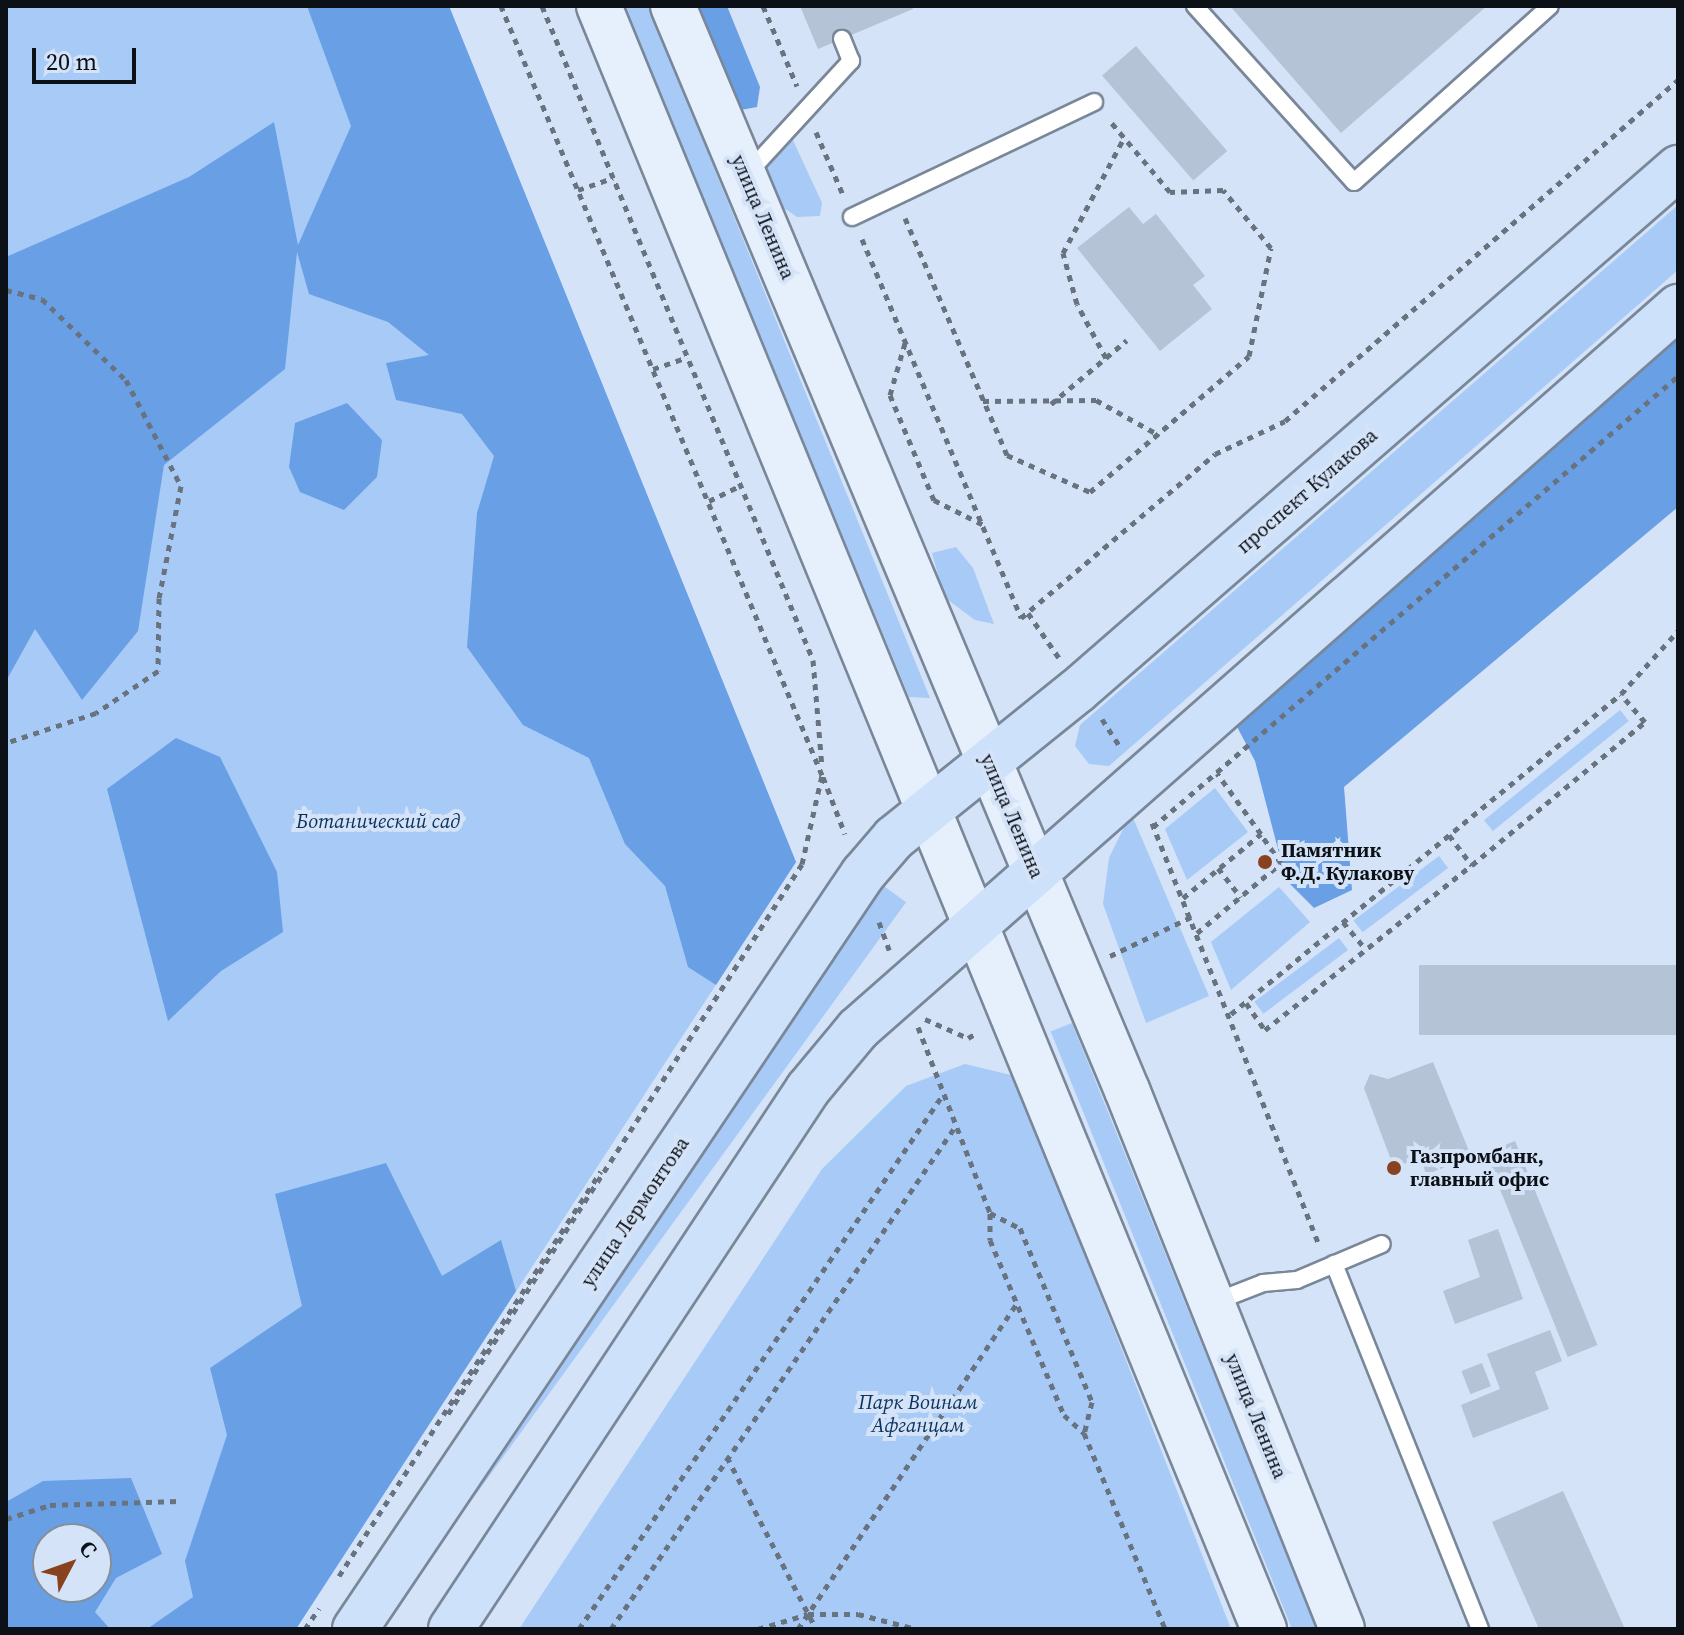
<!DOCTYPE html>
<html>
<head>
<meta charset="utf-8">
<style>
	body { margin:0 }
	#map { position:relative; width:1684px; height:1635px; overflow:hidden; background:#d4e3f7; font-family:"Source Serif 4",serif }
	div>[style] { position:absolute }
	.green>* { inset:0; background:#a7caf7; transform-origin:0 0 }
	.forest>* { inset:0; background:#689fe5 }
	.building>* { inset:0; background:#b4c3d6; transform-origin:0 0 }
	.path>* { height:5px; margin-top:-2.5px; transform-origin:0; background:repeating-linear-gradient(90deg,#697380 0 6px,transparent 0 12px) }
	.roads { filter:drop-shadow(2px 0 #798799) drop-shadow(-2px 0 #798799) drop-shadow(0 2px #798799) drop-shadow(0 -2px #798799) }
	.lane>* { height:16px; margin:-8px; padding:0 8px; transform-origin:8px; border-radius:8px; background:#fff }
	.secondary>* { height:44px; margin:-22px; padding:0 22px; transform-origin:22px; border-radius:22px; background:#e6f0fd }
	.primary>* { height:44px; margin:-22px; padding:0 22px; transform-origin:22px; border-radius:22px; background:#cde1fa }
	.dots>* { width:22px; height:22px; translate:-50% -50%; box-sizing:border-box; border:4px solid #d4e3f7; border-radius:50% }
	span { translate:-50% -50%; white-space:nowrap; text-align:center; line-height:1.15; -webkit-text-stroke:8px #d4e3f7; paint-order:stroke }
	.street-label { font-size:20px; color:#0c1118 }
	.park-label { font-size:20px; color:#0a315c; font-style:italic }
	.poi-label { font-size:20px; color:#0c1118; font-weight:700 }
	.left { translate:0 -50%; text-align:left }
	.frame { position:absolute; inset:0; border:8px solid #0c1118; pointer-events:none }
	.north { position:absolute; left:32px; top:1523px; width:80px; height:80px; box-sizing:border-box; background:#d4e3f7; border:2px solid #848f9e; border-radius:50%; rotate:49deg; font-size:22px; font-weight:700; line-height:32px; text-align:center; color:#0c1118 }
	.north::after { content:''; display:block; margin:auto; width:28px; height:36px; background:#89421f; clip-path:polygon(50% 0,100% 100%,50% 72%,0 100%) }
	.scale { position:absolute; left:32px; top:48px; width:104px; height:36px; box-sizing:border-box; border:4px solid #0c1118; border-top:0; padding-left:10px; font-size:24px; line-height:28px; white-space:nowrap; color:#0c1118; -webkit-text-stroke:6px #d4e3f7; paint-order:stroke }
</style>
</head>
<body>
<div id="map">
	<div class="green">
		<i style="clip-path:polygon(evenodd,6px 6px,449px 6px,796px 862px,296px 1629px,6px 1629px,6px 6px,48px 1539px,96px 1539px,96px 1587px,48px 1587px,48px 1539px)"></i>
		<i style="clip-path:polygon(623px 6px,648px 6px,930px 698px,909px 697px)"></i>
		<i style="clip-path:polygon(791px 136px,822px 203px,820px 216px,797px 217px,775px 202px,764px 171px)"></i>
		<i style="clip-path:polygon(1678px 205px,1678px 270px,1109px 766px,1089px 764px,1075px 746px,1080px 725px)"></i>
		<i style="clip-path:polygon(956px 547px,973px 568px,994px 624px,975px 620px,944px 597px,932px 553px)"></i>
		<i style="left:1620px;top:710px;width:14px;height:175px;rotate:51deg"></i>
		<i style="clip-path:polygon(1215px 788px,1248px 832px,1187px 880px,1165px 829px)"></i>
		<i style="clip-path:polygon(1131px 813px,1209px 996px,1146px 1023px,1103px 904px,1109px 858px)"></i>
		<i style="left:1439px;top:856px;width:15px;height:107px;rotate:53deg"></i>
		<i style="left:881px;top:884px;width:31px;height:893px;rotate:36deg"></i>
		<i style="clip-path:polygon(1279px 887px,1310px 922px,1231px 990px,1211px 942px)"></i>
		<i style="left:1339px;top:938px;width:15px;height:106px;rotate:53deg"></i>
		<i style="left:1072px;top:1023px;width:653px;height:23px;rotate:68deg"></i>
		<i style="clip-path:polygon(965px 1064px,1015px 1076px,1231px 1629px,519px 1629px,822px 1169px,906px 1086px)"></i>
	</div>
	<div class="forest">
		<i style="clip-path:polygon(307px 6px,449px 6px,796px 862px,716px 985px,688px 967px,665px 886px,625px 844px,589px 758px,523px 725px,467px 647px,477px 513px,494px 456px,462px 414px,396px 400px,386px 363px,429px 355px,388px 322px,309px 294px,297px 252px,285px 369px,164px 465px,138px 631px,82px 700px,35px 629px,6px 681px,6px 257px,189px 177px,274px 122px,298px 245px,351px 126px)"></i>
		<i style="clip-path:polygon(691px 6px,727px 6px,760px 87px,757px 107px,735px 111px)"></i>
		<i style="clip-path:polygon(1678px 332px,1678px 507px,1344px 787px,1352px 890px,1314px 908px,1286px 880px,1255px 761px,1234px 721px)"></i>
		<i style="clip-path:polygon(347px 403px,382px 440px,377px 477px,344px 510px,300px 492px,289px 467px,295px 423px)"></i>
		<i style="clip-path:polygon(176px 738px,220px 757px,277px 872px,283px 932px,221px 971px,168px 1021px,107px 789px)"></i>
		<i style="clip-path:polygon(386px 1163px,442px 1276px,501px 1240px,516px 1291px,296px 1629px,147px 1629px,193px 1597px,185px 1561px,227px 1435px,210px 1368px,302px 1306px,275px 1194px)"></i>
		<i style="clip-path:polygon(evenodd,131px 1478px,162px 1554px,116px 1578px,95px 1612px,110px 1629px,6px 1629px,6px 1502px,43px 1481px,131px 1478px,96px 1539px,96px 1587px,48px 1587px,48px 1539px,96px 1539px)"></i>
	</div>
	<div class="building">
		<i style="clip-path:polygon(800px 6px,912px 6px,913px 9px,818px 49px)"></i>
		<i style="clip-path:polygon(1230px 6px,1487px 6px,1341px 133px)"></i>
		<i style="left:1136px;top:46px;width:139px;height:45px;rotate:49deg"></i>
		<i style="clip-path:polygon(1129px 207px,1143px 224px,1156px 214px,1205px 276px,1193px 285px,1212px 309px,1160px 351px,1077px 248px)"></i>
		<i style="left:1678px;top:965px;width:70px;height:259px;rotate:90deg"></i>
		<i style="clip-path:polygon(1433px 1062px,1471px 1156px,1426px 1175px,1421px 1157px,1394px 1168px,1364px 1088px,1370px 1074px,1388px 1079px)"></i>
		<i style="left:1515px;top:1141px;width:220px;height:32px;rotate:68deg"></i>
		<i style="clip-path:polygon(1498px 1229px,1523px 1299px,1455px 1324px,1443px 1291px,1480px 1277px,1468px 1240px)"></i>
		<i style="clip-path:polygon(1550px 1330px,1562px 1361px,1535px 1372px,1549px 1409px,1473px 1438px,1461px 1405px,1500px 1389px,1487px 1354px)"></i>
		<i style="left:1482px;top:1363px;width:25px;height:22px;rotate:69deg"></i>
		<i style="clip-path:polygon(1563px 1491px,1625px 1629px,1539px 1629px,1492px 1522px)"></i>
	</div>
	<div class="path">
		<i style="left:542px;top:6px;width:708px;rotate:67.49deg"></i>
		<i style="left:813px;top:660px;width:107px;rotate:85.2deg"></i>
		<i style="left:763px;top:6px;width:87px;rotate:67deg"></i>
		<i style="left:816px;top:132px;width:71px;rotate:66.7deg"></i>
		<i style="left:578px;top:190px;width:37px;rotate:-19deg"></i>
		<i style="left:905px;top:218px;width:258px;rotate:66.7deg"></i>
		<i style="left:1007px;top:455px;width:91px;rotate:24deg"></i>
		<i style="left:1090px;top:492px;width:209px;rotate:-40.5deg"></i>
		<i style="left:1249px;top:356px;width:110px;rotate:-78.5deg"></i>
		<i style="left:1271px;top:248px;width:75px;rotate:-129.6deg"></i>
		<i style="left:1223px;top:190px;width:53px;rotate:177.8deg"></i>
		<i style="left:1170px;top:192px;width:93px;rotate:-130.2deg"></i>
		<i style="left:862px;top:239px;width:411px;rotate:67.2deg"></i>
		<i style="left:1021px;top:618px;width:254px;rotate:-40.2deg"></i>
		<i style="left:1215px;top:454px;width:77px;rotate:-25.2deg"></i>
		<i style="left:1285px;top:421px;width:520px;rotate:-40.95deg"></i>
		<i style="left:6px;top:290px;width:37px;rotate:14deg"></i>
		<i style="left:42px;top:299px;width:117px;rotate:44deg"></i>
		<i style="left:126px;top:380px;width:119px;rotate:62.6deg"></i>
		<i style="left:181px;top:486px;width:114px;rotate:101.1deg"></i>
		<i style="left:159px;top:598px;width:73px;rotate:90.8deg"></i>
		<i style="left:158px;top:671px;width:75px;rotate:145.9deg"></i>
		<i style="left:96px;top:713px;width:95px;rotate:161.6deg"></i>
		<i style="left:905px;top:343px;width:54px;rotate:106.1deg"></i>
		<i style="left:890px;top:395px;width:114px;rotate:67.3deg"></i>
		<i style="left:934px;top:500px;width:54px;rotate:26.6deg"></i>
		<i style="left:1106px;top:358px;width:61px;rotate:-118.2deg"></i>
		<i style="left:1077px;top:304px;width:53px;rotate:-105.4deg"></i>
		<i style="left:1063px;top:253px;width:130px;rotate:-62.1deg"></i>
		<i style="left:653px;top:369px;width:36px;rotate:-19deg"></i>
		<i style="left:983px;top:401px;width:113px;rotate:-0.5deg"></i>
		<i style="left:1096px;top:400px;width:72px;rotate:29.1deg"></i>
		<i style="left:1051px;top:404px;width:99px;rotate:-40.1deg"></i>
		<i style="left:709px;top:501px;width:34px;rotate:-26deg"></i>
		<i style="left:1028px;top:613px;width:55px;rotate:55.4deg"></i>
		<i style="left:1102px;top:719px;width:33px;rotate:57deg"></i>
		<i style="left:823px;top:777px;width:61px;rotate:68.9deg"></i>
		<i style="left:1152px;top:823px;width:454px;rotate:68.4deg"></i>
		<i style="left:1153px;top:827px;width:692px;rotate:-40.66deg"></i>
		<i style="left:1449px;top:835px;width:38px;rotate:53deg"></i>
		<i style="left:1218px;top:868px;width:37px;rotate:52deg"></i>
		<i style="left:1183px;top:898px;width:101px;rotate:-39.4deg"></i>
		<i style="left:1261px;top:834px;width:75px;rotate:-125.8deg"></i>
		<i style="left:879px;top:922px;width:30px;rotate:70deg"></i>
		<i style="left:1343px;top:922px;width:34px;rotate:50deg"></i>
		<i style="left:1197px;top:933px;width:109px;rotate:-39.8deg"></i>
		<i style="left:1281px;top:863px;width:35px;rotate:-125deg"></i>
		<i style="left:1110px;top:956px;width:90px;rotate:-25.7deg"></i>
		<i style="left:1246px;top:1003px;width:33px;rotate:55deg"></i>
		<i style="left:1265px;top:1030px;width:265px;rotate:-38.6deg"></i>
		<i style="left:1472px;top:865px;width:224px;rotate:-39.6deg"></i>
		<i style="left:1645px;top:722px;width:37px;rotate:-131deg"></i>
		<i style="left:1231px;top:1014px;width:504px;rotate:-39.37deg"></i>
		<i style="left:1621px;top:694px;width:85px;rotate:-47.9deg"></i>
		<i style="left:925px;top:1019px;width:47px;rotate:23.8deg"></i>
		<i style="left:968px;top:1038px;width:10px;rotate:-29deg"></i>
		<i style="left:918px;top:1027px;width:199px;rotate:68.8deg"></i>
		<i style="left:990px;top:1213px;width:34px;rotate:27deg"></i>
		<i style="left:1020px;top:1228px;width:188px;rotate:67.5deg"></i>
		<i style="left:1092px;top:1402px;width:32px;rotate:104deg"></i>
		<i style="left:1084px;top:1433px;width:212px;rotate:67.5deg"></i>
		<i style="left:990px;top:1213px;width:27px;rotate:90deg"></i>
		<i style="left:990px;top:1240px;width:190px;rotate:67.1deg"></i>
		<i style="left:1064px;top:1415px;width:27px;rotate:42deg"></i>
		<i style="left:448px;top:1414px;width:654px;rotate:-57.23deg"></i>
		<i style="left:802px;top:864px;width:91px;rotate:-77.3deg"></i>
		<i style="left:822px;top:775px;width:833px;rotate:-112.66deg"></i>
		<i style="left:727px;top:1457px;width:194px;rotate:62.6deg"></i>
		<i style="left:6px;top:1519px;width:46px;rotate:-17.7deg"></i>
		<i style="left:50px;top:1505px;width:129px;rotate:-1.8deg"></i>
		<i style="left:339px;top:1576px;width:482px;rotate:-57.1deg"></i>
		<i style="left:305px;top:1629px;width:25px;rotate:-56deg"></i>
		<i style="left:579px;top:1629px;width:645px;rotate:-55.74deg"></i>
		<i style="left:611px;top:1629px;width:609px;rotate:-55.58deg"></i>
		<i style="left:758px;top:1629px;width:52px;rotate:-16.7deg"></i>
		<i style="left:808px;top:1614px;width:50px"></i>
		<i style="left:858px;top:1614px;width:60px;rotate:14.5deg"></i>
		<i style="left:798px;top:1629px;width:393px;rotate:-56.1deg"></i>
	</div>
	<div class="roads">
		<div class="lane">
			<i style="left:1195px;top:6px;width:237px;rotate:47.9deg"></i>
			<i style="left:1354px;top:182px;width:263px;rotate:-41.9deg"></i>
			<i style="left:747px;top:174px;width:154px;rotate:-47.4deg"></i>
			<i style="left:851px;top:61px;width:24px;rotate:-112deg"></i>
			<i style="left:852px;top:217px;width:268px;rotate:-25.4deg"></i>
			<i style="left:1334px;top:1264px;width:393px;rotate:68.2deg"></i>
			<i style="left:1212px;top:1303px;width:55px;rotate:-21.4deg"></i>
			<i style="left:1263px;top:1283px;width:34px;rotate:-5deg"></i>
			<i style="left:1297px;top:1280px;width:92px;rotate:-23deg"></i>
		</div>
		<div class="secondary">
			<i style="left:599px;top:6px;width:1754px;rotate:67.72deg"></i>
			<i style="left:673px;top:6px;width:1175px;rotate:67.28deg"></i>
			<i style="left:1127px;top:1090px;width:580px;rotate:68.25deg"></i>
		</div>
		<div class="primary">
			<i style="left:355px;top:1629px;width:910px;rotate:-56.07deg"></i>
			<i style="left:863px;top:874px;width:48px;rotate:-49.3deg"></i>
			<i style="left:894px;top:838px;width:235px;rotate:-38.8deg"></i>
			<i style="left:1077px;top:691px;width:797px;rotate:-41.03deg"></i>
			<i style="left:451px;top:1629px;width:647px;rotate:-56.53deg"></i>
			<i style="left:808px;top:1089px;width:78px;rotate:-50.2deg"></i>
			<i style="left:858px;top:1029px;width:1093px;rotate:-41.36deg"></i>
		</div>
	</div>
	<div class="dots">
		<i style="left:1265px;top:862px;background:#89421f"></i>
		<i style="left:1394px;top:1168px;background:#89421f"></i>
	</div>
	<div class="street-label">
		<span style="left:763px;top:217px;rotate:67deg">улица Ленина</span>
		<span style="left:1307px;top:491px;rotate:-41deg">проспект Кулакова</span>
		<span style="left:1012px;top:816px;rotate:67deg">улица Ленина</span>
		<span style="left:635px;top:1212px;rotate:-56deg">улица Лермонтова</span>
		<span style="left:1256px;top:1416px;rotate:68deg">улица Ленина</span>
	</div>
	<div class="park-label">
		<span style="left:378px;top:821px">Ботанический сад</span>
		<span style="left:918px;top:1414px">Парк Воинам<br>Афганцам</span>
	</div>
	<div class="poi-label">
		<span class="left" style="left:1281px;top:862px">Памятник<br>Ф.Д. Кулакову</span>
		<span class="left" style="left:1410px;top:1168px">Газпромбанк,<br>главный офис</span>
	</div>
	<div class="frame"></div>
	<div class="north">С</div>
	<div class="scale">20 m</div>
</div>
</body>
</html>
